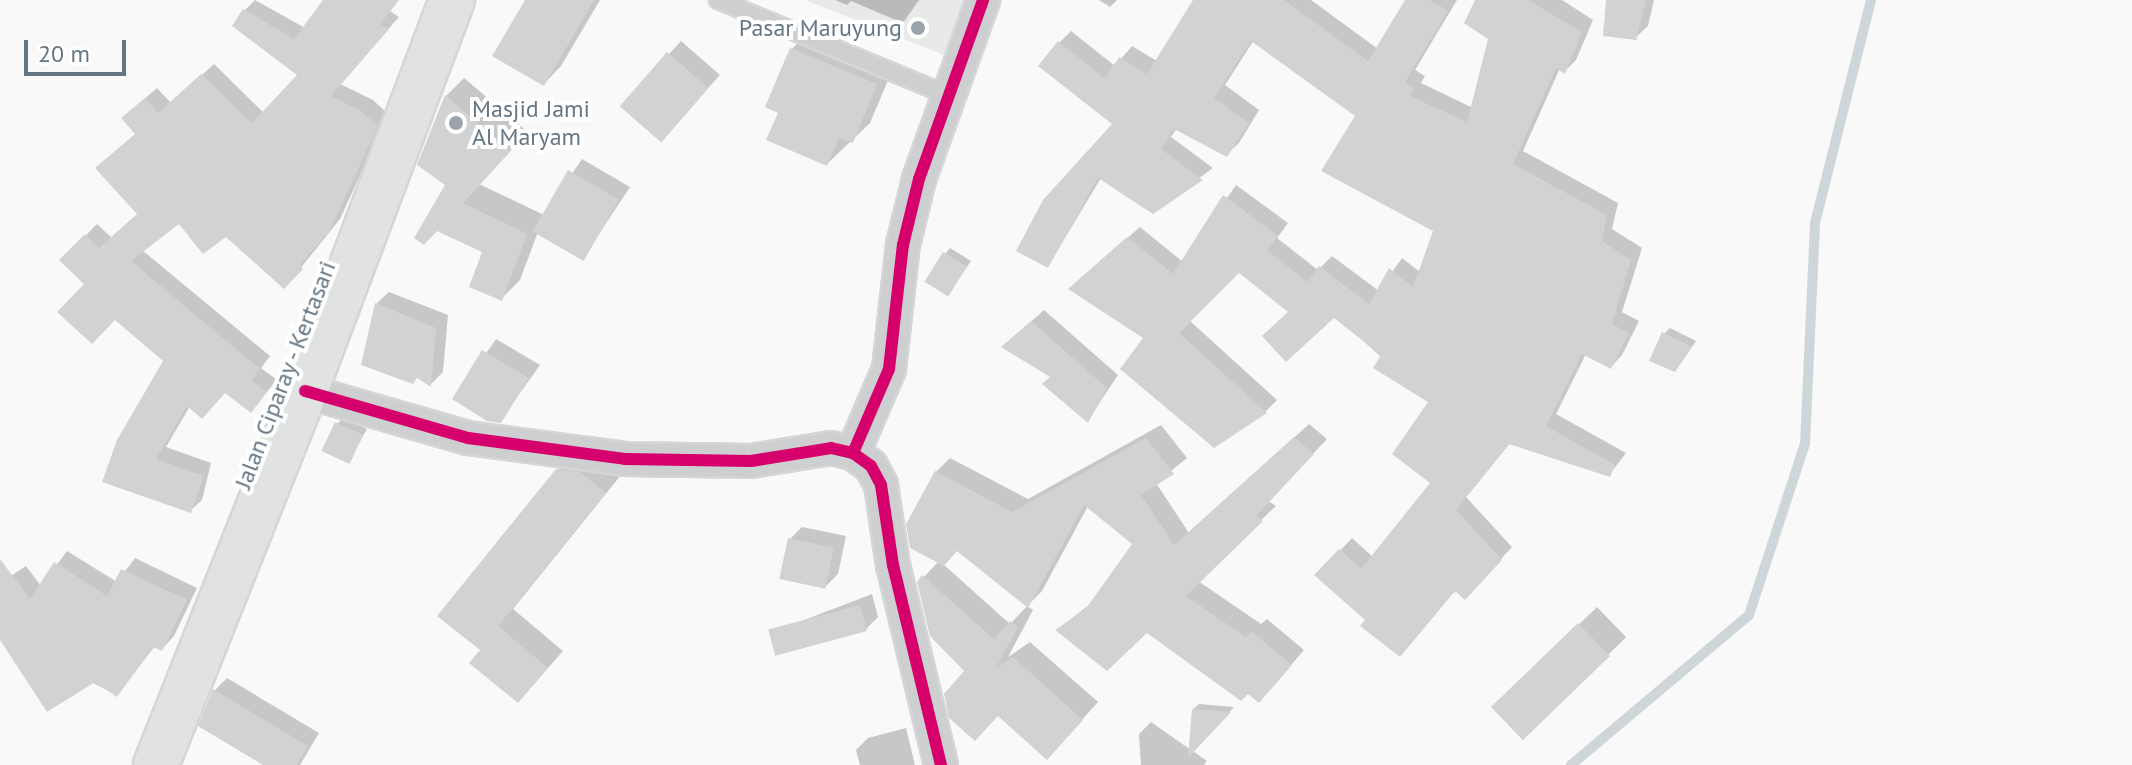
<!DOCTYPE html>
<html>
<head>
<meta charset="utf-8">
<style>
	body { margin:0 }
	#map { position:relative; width:2132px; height:765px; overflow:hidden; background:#f9f9f9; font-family:"PT Sans",sans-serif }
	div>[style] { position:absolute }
	.built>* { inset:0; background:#e8e9e9 }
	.shadow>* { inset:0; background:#0003; transform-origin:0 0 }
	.stream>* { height:10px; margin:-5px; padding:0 5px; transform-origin:5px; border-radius:5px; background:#ced6d9 }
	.building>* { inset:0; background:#d0d2d3; transform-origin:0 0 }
	.roads { filter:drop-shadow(2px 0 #d5d6d7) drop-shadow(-2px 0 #d5d6d7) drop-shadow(0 2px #d5d6d7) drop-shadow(0 -2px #d5d6d7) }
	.lane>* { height:16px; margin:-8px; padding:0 8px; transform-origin:8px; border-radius:8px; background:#cecfd0 }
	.street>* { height:32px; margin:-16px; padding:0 16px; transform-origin:16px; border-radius:16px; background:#cecfd0 }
	.secondary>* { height:44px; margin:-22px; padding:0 22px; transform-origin:22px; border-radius:22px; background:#e1e2e2 }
	.cycleway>* { height:12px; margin:-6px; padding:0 6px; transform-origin:6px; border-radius:6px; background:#d6006c }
	.dots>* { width:22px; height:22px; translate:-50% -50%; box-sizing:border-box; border:4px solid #fff; border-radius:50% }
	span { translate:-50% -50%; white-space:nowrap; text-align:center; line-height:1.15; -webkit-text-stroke:8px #fff; paint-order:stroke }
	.poi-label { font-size:24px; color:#657683 }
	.right { translate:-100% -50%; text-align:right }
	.left { translate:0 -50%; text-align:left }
	.street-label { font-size:24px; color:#657683 }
	.scale { position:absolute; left:24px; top:40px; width:102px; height:36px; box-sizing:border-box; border:4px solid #657683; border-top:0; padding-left:10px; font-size:24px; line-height:28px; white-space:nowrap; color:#657683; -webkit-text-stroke:6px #fff; paint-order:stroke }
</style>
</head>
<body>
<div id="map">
	<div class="built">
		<i style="clip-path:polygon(805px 0,969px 0,949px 57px)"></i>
	</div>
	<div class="shadow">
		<i style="clip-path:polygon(255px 0,305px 28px,326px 0,399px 0,390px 11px,399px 17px,340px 84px,373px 100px,388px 114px,340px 219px,295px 275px,227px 234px,180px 221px,142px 250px,270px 356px,261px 368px,277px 380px,251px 410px,226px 391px,190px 406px,166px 447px,211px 463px,202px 500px,190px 511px,104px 481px,166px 360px,115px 318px,62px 260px,97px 224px,112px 238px,139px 214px,135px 107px,157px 88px,171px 103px,214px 64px,264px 113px,300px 74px,245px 10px)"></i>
		<i style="clip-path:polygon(527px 0,600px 0,561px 66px,544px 84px)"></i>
		<i style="clip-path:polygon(835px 0,919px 0,903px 23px,851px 1px,847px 5px)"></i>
		<i style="clip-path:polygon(1099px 0,1117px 0,1110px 7px)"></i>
		<i style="clip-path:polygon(1195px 0,1311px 0,1378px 49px,1407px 0,1457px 0,1415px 70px,1425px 76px,1421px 83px,1473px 108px,1490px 38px,1477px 0,1562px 0,1593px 20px,1576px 60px,1565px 71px,1560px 68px,1523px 151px,1618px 203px,1612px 229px,1642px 248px,1622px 312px,1639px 321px,1622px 355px,1611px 367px,1586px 354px,1556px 414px,1626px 453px,1610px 474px,1511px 442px,1466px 497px,1512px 547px,1476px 586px,1367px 619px,1317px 575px,1352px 538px,1373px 557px,1432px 483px,1431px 401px,1334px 315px,1290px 311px,1238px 270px,1189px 320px,1277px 400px,1265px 412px,1146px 337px,1083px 277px,1140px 227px,1183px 262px,1236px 185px,1288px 223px,1277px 238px,1318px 270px,1332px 256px,1379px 291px,1402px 258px,1420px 272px,1436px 230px,1357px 116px,1254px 40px,1225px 85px,1259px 110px,1239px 143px,1227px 154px,1177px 128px,1171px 137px,1213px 168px,1153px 212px,1101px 178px,1048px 266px,1115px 124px,1059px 43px,1071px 31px,1115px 66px,1132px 46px,1157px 61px)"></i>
		<i style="clip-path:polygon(1608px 0,1654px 0,1648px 26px,1635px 38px)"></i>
		<i style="clip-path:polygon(810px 31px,894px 66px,870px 123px,827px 164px,781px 112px,792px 49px)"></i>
		<i style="clip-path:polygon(681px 41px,720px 75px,673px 127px,622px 105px)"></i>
		<i style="clip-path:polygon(464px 78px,528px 132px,479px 184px,544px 215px,582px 159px,630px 187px,583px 258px,538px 232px,520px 280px,501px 299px,485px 251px,448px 185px,446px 96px)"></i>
		<i style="clip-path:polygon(950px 248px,971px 261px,948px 295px,945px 254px)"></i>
		<i style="clip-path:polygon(389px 292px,448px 315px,443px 372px,431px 384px,376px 304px)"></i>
		<i style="clip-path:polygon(1044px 310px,1118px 375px,1088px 420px,1016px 335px)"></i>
		<i style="clip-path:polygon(1670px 328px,1696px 341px,1680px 364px,1664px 334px)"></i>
		<i style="clip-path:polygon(496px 339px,540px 365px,500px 421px,454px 399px)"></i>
		<i style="clip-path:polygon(343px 418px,367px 429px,349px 461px,337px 424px)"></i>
		<i style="clip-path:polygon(1309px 424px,1327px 439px,1268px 501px,1276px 506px,1198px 581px,1261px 624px,1267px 619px,1304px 650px,1273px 686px,1147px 630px,1058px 629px,1093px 602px,1135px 544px,1088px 506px,1042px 591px,1028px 605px,958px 549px,943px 564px,1010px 624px,1027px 606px,1033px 610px,1008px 657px,1030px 642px,1098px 702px,1063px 741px,999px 714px,967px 671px,919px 582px,939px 561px,936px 472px,950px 458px,1028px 499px,1161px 425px,1187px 458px,1156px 483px,1189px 533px)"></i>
		<i style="clip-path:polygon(575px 453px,597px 456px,621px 475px,513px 609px,563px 651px,534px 684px,482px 650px,558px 470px)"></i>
		<i style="clip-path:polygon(802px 527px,846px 536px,838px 574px,825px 587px,790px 539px)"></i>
		<i style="clip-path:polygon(67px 551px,117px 582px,135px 558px,197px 588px,174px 636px,162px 649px,155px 646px,117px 695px,0 636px,0 583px,26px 566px,41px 586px)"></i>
		<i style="clip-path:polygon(872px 594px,878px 617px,865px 630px,773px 640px,786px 627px)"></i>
		<i style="left:1597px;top:607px;width:42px;height:144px;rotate:46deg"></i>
		<i style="clip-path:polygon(227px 678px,319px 733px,300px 765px,267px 765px,215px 690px)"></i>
		<i style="clip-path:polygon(1199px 704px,1234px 707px,1193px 751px,1207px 761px,1204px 765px,1141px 765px,1139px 734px,1151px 722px,1191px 750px,1193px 709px)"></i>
		<i style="clip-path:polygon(906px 728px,915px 765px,860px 765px,856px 750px,868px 738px)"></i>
	</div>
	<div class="stream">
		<i style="left:1571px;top:765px;width:233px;rotate:-40.1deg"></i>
		<i style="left:1749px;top:615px;width:180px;rotate:-71.9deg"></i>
		<i style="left:1805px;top:444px;width:221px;rotate:-87.4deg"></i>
		<i style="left:1815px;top:223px;width:230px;rotate:-75.9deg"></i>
	</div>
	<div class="building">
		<i style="clip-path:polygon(323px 0,399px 0,380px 24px,389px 29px,331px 96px,361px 111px,378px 126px,329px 232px,300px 265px,303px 269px,284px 289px,226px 237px,203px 254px,179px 224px,131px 261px,260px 369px,251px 380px,267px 392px,251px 413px,225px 393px,202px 419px,187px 406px,156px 459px,204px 476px,191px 513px,102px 482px,117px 440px,163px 361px,115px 320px,92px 344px,57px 312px,84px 284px,59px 260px,85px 234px,99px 248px,137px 214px,95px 168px,135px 134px,121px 118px,145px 98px,158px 113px,201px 74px,252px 123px,297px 75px,232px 26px,243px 9px,294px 39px)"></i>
		<i style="clip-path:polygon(525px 0,594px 0,544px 86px,492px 56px)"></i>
		<i style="clip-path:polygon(1193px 0,1284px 0,1368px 61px,1405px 0,1430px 0,1448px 11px,1405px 82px,1415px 89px,1410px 96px,1467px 122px,1488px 39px,1464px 23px,1475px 0,1528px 0,1582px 32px,1565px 74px,1556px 68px,1513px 164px,1607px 215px,1602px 241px,1631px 260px,1612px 324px,1629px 333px,1611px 369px,1582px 354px,1546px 426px,1615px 465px,1610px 477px,1509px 444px,1456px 510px,1502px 560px,1465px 600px,1455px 591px,1400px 657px,1360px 626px,1365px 620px,1314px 575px,1339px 549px,1361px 569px,1430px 483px,1392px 454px,1428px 402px,1373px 368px,1381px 355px,1334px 318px,1286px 362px,1262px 336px,1288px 312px,1239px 273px,1179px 333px,1267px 413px,1214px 448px,1120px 369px,1143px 338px,1068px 289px,1127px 237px,1173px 274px,1223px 195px,1278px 236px,1267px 250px,1307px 282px,1319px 266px,1369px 304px,1389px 268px,1413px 287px,1433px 231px,1321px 171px,1355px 116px,1251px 41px,1214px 98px,1249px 123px,1227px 157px,1174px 129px,1161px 149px,1203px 180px,1153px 214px,1098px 178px,1048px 268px,1016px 251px,1043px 200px,1112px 124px,1038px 66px,1058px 41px,1105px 79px,1119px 57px,1147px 74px)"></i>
		<i style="clip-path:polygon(1606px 0,1646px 0,1636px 40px,1603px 36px)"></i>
		<i style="clip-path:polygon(790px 48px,877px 84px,853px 143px,839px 138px,827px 166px,766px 140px,778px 113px,765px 107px)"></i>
		<i style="left:667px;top:52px;width:55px;height:72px;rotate:41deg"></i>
		<i style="clip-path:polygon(445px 95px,511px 151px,463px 203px,527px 234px,502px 301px,469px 287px,482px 252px,437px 231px,424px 245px,414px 238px,445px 185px,417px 165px)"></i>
		<i style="left:568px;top:170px;width:59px;height:71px;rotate:30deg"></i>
		<i style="left:943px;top:252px;width:28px;height:35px;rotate:32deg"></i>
		<i style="clip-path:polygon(375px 303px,436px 328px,431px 387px,417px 378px,413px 384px,361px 365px)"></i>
		<i style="clip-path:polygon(1031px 321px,1107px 388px,1088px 423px,1042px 384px,1050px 377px,1001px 347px)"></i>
		<i style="clip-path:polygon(1662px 332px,1692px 347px,1675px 372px,1649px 361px)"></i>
		<i style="clip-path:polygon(482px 350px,529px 378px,501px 423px,487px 421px,452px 399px)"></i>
		<i style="left:335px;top:422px;width:31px;height:32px;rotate:25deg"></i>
		<i style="clip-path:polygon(1294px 437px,1314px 454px,1256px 516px,1263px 521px,1186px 596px,1246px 637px,1251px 631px,1292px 665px,1259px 703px,1248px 694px,1241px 701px,1147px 633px,1107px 671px,1055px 630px,1085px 610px,1132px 544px,1084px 505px,1028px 608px,957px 551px,944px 566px,910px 548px,906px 524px,935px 471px,1012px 512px,1146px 438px,1174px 474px,1141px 495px,1174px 545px)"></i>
		<i style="clip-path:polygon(556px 469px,580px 472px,606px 493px,498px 626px,548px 668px,518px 703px,469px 663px,480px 650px,437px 616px)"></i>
		<i style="left:788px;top:538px;width:47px;height:42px;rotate:12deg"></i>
		<i style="clip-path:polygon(0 559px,30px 599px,54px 562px,107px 596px,121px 569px,187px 600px,162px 651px,153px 647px,117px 697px,95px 682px,47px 712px,0 640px)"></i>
		<i style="clip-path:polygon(922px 575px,994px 639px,1010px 621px,1018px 627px,996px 668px,1013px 657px,1083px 720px,1047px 760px,998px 716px,975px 741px,949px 718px,944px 694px,964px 671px,930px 636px,917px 582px)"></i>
		<i style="left:860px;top:605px;width:27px;height:95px;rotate:75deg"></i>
		<i style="left:1578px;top:623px;width:46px;height:121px;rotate:46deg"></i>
		<i style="clip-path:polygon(213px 689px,308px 746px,297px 765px,263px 765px,198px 726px)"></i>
		<i style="clip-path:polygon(1192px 709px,1231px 712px,1188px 758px)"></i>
	</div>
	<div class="roads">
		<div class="lane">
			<i style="left:718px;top:0;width:248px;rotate:22.5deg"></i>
		</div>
		<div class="street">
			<i style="left:305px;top:391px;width:170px;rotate:16.1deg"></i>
			<i style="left:468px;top:438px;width:158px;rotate:7.6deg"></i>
			<i style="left:625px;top:459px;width:126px;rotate:0.9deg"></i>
			<i style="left:751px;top:461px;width:81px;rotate:-9.2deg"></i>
			<i style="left:831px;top:448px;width:23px;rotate:13deg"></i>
			<i style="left:853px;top:453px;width:22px;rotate:36deg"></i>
			<i style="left:871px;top:466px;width:21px;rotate:62deg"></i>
			<i style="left:881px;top:485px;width:81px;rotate:81.5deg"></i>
			<i style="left:893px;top:565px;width:206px;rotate:76.5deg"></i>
			<i style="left:853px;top:453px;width:91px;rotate:-66.8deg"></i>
			<i style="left:889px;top:369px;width:125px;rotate:-83.6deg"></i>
			<i style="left:903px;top:245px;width:68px;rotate:-76.4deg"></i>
			<i style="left:919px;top:179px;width:190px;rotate:-70.3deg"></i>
		</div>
		<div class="secondary">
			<i style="left:156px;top:765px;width:403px;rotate:-68.3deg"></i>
			<i style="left:305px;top:391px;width:418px;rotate:-69.4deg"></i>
		</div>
	</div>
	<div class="cycleway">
		<i style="left:305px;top:391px;width:170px;rotate:16.1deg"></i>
		<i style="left:468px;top:438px;width:158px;rotate:7.6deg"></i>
		<i style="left:625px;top:459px;width:126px;rotate:0.9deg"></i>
		<i style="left:751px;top:461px;width:81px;rotate:-9.2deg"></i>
		<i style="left:831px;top:448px;width:23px;rotate:13deg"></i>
		<i style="left:853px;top:453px;width:22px;rotate:36deg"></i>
		<i style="left:871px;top:466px;width:21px;rotate:62deg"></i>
		<i style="left:881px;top:485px;width:81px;rotate:81.5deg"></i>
		<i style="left:893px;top:565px;width:206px;rotate:76.5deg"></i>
		<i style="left:853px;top:453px;width:91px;rotate:-66.8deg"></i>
		<i style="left:889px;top:369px;width:125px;rotate:-83.6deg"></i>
		<i style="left:903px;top:245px;width:68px;rotate:-76.4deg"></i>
		<i style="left:919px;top:179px;width:190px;rotate:-70.3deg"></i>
	</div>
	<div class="dots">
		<i style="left:918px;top:28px;background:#99a4ac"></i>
		<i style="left:456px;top:123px;background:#99a4ac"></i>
	</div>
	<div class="poi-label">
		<span class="right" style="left:902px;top:28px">Pasar Maruyung</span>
		<span class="left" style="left:472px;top:123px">Masjid Jami<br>Al Maryam</span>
	</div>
	<div class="street-label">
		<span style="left:285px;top:375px;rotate:-69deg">Jalan Ciparay - Kertasari</span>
	</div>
	<div class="scale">20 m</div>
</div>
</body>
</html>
